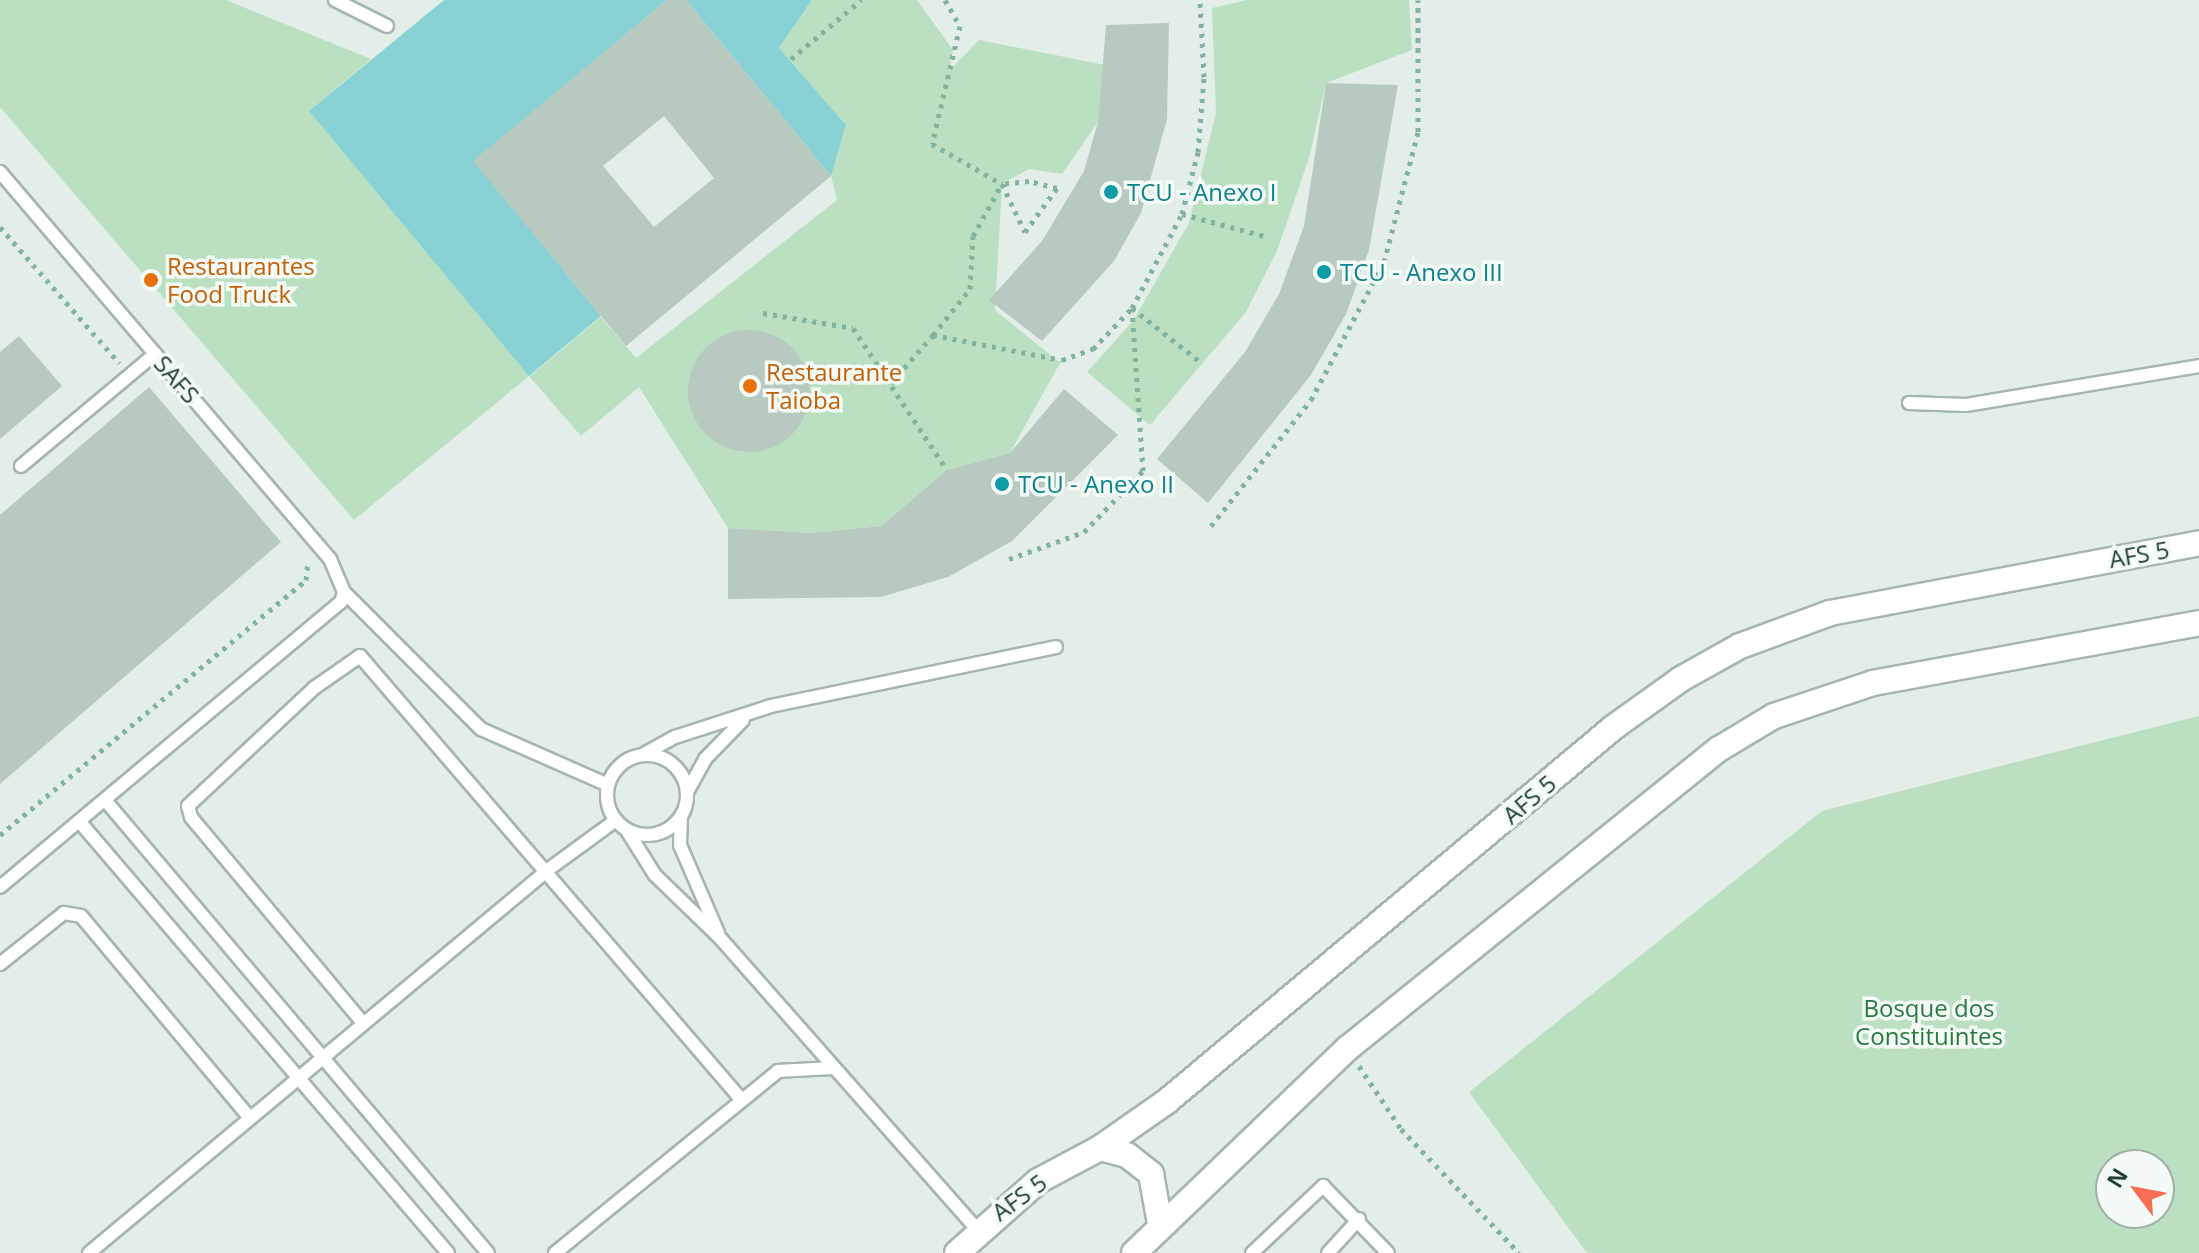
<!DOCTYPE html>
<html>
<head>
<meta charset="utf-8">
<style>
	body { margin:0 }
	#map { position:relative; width:2199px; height:1253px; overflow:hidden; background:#e3eee8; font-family:"Open Sans",sans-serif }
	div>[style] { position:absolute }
	.green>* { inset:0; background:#bae0c1 }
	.water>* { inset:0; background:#88d2d6 }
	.building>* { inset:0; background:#b8c9c0 }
	.round { border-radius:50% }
	.path>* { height:5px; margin-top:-2.5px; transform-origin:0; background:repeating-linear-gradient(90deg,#81b39e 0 4px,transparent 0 10px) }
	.roads { filter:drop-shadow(2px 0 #a5b6af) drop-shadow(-2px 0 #a5b6af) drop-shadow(0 2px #a5b6af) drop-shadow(0 -2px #a5b6af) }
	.lane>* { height:12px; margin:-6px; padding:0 6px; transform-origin:6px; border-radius:6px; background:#fff }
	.lane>.ring { margin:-6px; padding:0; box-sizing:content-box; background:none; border:12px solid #fff; border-radius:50% }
	.secondary>* { height:24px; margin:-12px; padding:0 12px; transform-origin:12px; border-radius:12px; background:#fff }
	.dots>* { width:22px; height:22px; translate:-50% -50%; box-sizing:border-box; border:4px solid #f4faf6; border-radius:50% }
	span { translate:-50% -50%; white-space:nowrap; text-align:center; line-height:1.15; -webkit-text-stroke:7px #f4faf6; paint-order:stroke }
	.culture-label { font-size:24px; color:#0d838f }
	.left { translate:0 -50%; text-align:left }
	.food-label { font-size:24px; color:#c56008 }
	.street-label { font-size:24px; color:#214035 }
	.park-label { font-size:24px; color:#297a3f }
	.north { position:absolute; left:2095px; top:1149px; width:80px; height:80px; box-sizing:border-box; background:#f4faf6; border:2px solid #a0b0a9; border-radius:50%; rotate:302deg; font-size:22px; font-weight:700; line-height:32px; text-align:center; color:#214035 }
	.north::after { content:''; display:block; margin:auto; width:28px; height:36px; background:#fa6c54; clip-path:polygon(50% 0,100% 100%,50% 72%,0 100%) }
</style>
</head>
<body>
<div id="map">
	<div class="green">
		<i style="clip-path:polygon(0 0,226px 0,371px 59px,309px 111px,530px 376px,601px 317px,636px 358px,837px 200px,831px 176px,846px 125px,779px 48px,812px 0,917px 0,953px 50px,949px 71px,979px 40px,1105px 65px,1098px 122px,1062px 174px,1029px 169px,1002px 184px,995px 310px,1060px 363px,1010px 453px,947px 470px,881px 526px,811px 533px,728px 528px,639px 387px,581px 436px,529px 376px,354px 520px,0 107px)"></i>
		<i style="clip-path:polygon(1247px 0,1409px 0,1412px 50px,1326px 83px,1309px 158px,1277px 251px,1246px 312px,1150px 425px,1087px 372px,1133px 321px,1189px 223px,1216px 113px,1212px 8px)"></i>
		<i style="clip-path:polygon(evenodd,2199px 716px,2199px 1253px,1587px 1253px,1469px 1092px,1822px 811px,2199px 716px,2111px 1165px,2159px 1165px,2159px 1213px,2111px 1213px,2111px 1165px)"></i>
	</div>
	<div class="water">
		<i style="clip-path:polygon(444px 0,667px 0,474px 161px,601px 316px,529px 376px,309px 111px)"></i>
		<i style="clip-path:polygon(686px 0,812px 0,779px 48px,846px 125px,831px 176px)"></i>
	</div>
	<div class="building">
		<i style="clip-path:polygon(evenodd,667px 0,686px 0,831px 176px,626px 346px,473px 161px,667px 0,664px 116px,714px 178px,654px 227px,603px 166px,664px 116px)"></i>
		<i style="clip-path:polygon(1169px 23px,1167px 119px,1141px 213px,1114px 261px,1042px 341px,989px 300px,1042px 241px,1084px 171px,1098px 122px,1106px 25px)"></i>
		<i style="clip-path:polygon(1326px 83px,1398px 85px,1369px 250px,1346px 314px,1311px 375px,1208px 503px,1157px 459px,1245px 352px,1279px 294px,1304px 226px)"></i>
		<i class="round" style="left:688px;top:330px;width:122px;height:122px"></i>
		<i style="clip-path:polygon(19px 336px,62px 386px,0 439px,0 352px)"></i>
		<i style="clip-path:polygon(149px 387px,281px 542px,0 784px,0 515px)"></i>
		<i style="clip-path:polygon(1064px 389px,1118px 435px,1012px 541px,948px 577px,881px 597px,728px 599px,728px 528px,811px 533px,881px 526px,947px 470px,1010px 453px)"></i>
	</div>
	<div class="path">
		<i style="left:945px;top:0;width:30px;rotate:60deg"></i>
		<i style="left:960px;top:26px;width:121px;rotate:103.3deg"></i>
		<i style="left:932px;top:144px;width:81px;rotate:29.7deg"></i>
		<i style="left:1002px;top:184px;width:53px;rotate:64.4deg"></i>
		<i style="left:1025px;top:232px;width:54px;rotate:-54deg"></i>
		<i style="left:1057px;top:188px;width:29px;rotate:-166deg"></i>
		<i style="left:1029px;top:181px;width:27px;rotate:174deg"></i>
		<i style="left:791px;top:59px;width:92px;rotate:-40.1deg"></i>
		<i style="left:1182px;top:214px;width:64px;rotate:-75.5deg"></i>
		<i style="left:1198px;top:152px;width:75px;rotate:-85.4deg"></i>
		<i style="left:1204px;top:77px;width:77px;rotate:-93deg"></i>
		<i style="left:0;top:227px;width:181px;rotate:48.8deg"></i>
		<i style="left:763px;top:313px;width:91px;rotate:9.5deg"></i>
		<i style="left:853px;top:328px;width:170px;rotate:56.5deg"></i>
		<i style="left:933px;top:335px;width:59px;rotate:-51.2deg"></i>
		<i style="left:970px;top:289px;width:53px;rotate:-86.8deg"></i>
		<i style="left:973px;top:236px;width:60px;rotate:-60.9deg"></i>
		<i style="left:891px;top:383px;width:64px;rotate:-48.8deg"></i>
		<i style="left:933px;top:335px;width:131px;rotate:11deg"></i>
		<i style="left:1062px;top:360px;width:33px;rotate:-20deg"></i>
		<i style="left:1093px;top:349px;width:57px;rotate:-46.4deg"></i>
		<i style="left:1132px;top:308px;width:90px;rotate:38.3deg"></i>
		<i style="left:1211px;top:526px;width:161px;rotate:-51.6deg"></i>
		<i style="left:1311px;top:400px;width:156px;rotate:-62.1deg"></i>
		<i style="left:1384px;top:262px;width:134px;rotate:-75.3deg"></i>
		<i style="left:1418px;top:132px;width:132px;rotate:-90deg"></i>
		<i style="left:1009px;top:559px;width:80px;rotate:-19.8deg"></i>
		<i style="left:1084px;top:532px;width:85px;rotate:-46deg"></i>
		<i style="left:1143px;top:471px;width:163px;rotate:-93.9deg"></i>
		<i style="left:1132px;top:308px;width:106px;rotate:-62deg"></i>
		<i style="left:1182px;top:214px;width:89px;rotate:15deg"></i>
		<i style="left:0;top:835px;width:398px;rotate:-39.8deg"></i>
		<i style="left:306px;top:580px;width:19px;rotate:-84deg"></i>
		<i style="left:1359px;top:1066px;width:76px;rotate:56.3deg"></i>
		<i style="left:1401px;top:1129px;width:171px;rotate:46.4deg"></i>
	</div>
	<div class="roads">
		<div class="lane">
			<i style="left:335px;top:0;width:58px;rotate:26.6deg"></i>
			<i style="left:0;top:172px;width:509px;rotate:49.55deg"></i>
			<i style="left:330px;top:559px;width:36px;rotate:67deg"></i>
			<i style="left:1909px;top:403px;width:57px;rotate:2deg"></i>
			<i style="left:1966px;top:405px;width:236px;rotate:-9.5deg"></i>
			<i style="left:21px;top:466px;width:175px;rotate:-39.9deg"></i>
			<i style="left:344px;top:592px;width:194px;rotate:45deg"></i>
			<i style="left:481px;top:729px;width:139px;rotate:23.8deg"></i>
			<i style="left:644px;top:754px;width:35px;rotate:-29deg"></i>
			<i style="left:675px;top:737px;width:101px;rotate:-17.9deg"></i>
			<i style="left:771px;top:706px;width:291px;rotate:-11.7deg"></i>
			<i class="ring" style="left:607px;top:755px;width:68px;height:68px"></i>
			<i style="left:687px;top:792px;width:38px;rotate:-61deg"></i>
			<i style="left:705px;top:759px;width:54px;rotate:-45.7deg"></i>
			<i style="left:105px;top:800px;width:593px;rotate:49.79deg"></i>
			<i style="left:681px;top:816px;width:29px;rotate:92deg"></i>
			<i style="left:680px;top:845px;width:96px;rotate:66.6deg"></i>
			<i style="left:79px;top:821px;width:568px;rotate:49.5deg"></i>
			<i style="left:626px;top:829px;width:54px;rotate:57.8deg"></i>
			<i style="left:655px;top:875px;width:92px;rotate:44.1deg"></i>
			<i style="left:721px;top:939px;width:387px;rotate:48.6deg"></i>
			<i style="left:0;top:887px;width:444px;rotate:-39.9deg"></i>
			<i style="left:341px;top:602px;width:10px;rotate:-73deg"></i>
			<i style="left:0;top:964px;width:82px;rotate:-38.6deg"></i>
			<i style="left:64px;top:913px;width:17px;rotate:10deg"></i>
			<i style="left:81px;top:916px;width:263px;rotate:50.1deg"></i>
			<i style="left:363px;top:1023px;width:268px;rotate:-129.9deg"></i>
			<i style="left:191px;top:817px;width:11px;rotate:-105deg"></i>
			<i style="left:188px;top:806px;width:173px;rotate:-43.1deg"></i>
			<i style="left:314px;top:688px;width:56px;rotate:-34.8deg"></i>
			<i style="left:360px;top:656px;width:583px;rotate:49.31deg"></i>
			<i style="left:89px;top:1253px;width:599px;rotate:-39.85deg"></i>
			<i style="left:549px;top:869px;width:83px;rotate:-36.2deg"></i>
			<i style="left:555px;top:1253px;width:288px;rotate:-39.2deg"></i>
			<i style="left:778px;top:1071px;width:54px;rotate:-3.2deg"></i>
			<i style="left:1252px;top:1253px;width:98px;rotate:-43.3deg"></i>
			<i style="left:1323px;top:1186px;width:93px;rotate:45.9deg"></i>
			<i style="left:1328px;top:1253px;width:46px;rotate:-47.6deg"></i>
		</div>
		<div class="secondary">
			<i style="left:1100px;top:1148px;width:28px;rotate:15deg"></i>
			<i style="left:1127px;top:1155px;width:31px;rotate:38deg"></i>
			<i style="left:1151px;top:1174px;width:51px;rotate:79.8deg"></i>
			<i style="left:957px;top:1253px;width:108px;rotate:-41.6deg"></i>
			<i style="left:1038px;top:1181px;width:70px;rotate:-28deg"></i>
			<i style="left:1100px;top:1148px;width:80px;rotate:-34.9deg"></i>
			<i style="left:1166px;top:1102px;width:584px;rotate:-39.93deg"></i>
			<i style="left:1614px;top:727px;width:82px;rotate:-35.6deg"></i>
			<i style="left:1681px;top:679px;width:68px;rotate:-29.2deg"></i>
			<i style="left:1740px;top:646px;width:96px;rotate:-20.1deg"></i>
			<i style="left:1830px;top:613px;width:376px;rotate:-10.7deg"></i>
			<i style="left:1134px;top:1253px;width:296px;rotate:-43.8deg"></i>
			<i style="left:1348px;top:1048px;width:476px;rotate:-38.9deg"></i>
			<i style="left:1719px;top:749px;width:64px;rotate:-31deg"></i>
			<i style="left:1774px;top:716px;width:104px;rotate:-18.4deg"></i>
			<i style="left:1873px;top:683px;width:331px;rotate:-10.4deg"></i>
		</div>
	</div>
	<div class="dots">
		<i style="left:1111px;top:192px;background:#0f9aa8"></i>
		<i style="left:1324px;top:272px;background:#0f9aa8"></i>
		<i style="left:151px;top:280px;background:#e8710a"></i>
		<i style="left:750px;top:386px;background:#e8710a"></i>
		<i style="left:1002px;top:484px;background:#0f9aa8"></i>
	</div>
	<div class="culture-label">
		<span class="left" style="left:1127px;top:192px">TCU - Anexo I</span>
		<span class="left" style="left:1340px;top:272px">TCU - Anexo III</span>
		<span class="left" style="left:1018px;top:484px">TCU - Anexo II</span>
	</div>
	<div class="food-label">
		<span class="left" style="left:167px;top:280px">Restaurantes<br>Food Truck</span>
		<span class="left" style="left:766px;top:386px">Restaurante<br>Taioba</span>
	</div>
	<div class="street-label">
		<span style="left:177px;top:379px;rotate:49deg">SAFS</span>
		<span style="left:2139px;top:554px;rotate:-10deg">AFS 5</span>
		<span style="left:1529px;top:799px;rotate:-40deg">AFS 5</span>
		<span style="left:1019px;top:1197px;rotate:-36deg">AFS 5</span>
	</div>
	<div class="park-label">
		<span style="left:1929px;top:1022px">Bosque dos<br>Constituintes</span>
	</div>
	<div class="north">N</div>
</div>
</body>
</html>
